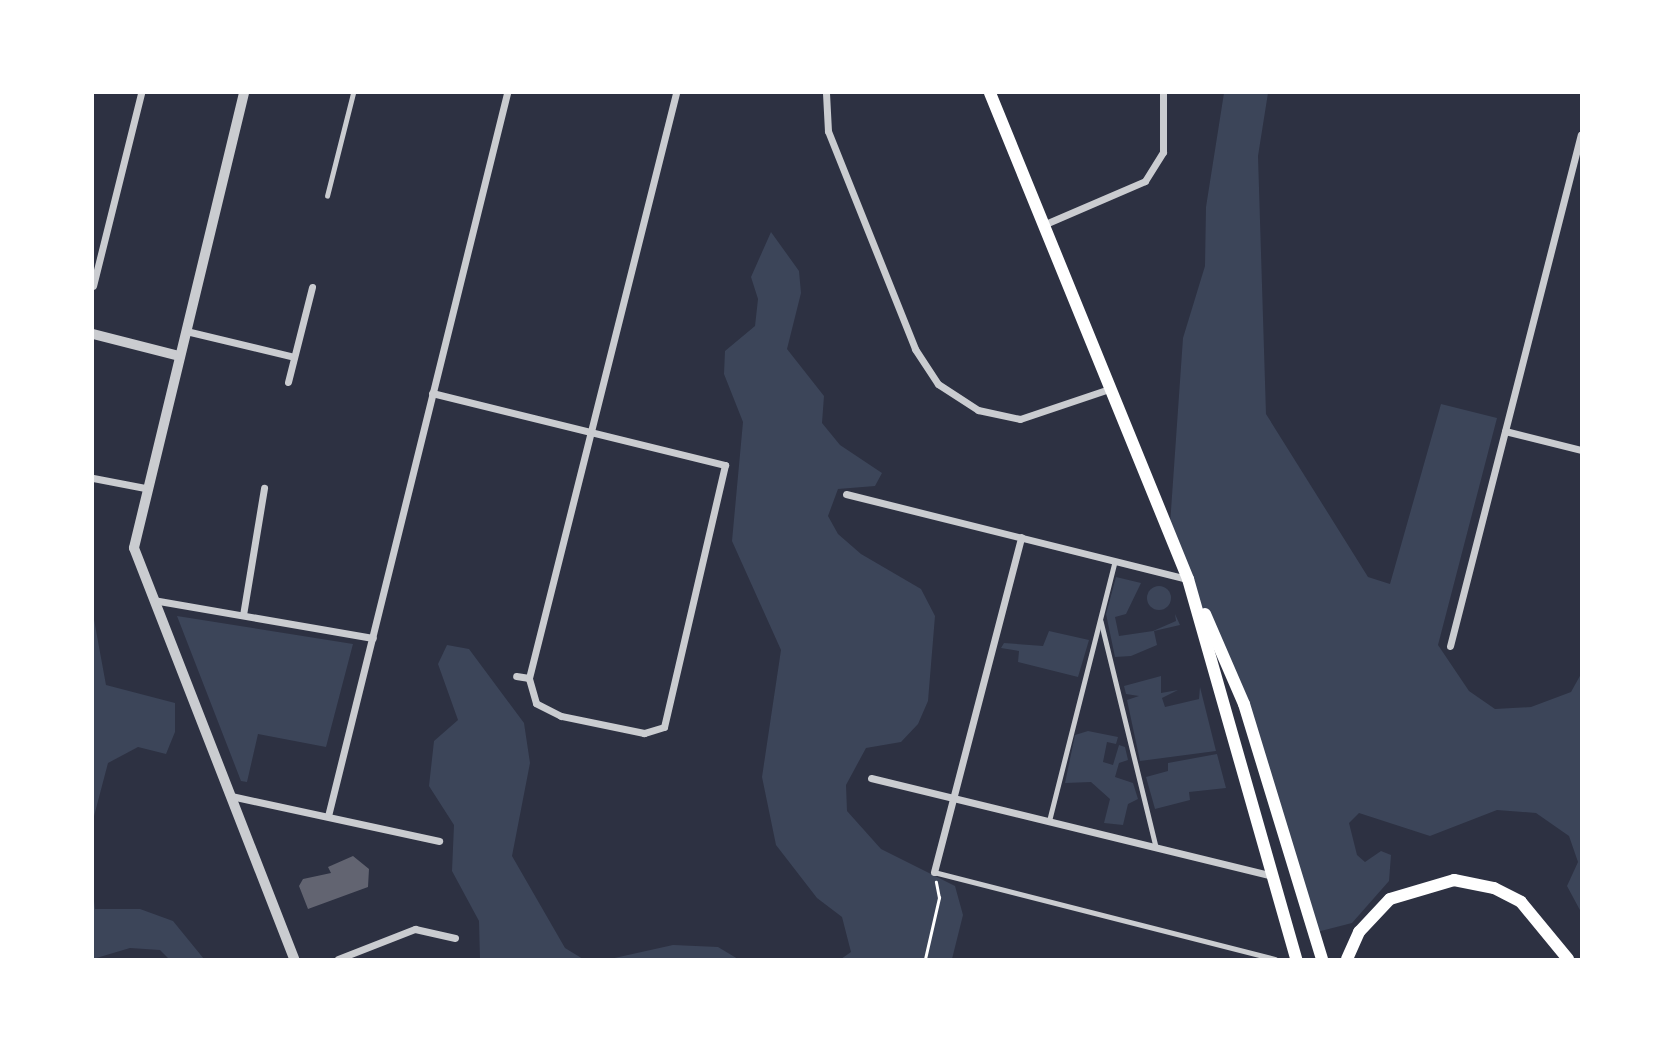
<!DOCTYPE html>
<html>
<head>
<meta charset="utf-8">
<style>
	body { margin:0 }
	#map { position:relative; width:1674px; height:1052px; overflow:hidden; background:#2d3142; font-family:"Sofia Sans Condensed",sans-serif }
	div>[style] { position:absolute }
	.green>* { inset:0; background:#3c4559 }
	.round { border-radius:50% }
	.building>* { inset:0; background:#626471 }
	.path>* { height:2.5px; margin:-1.25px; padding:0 1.25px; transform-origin:1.25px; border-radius:1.25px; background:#fff }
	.service>* { height:4.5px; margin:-2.25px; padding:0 2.25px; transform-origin:2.25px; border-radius:2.25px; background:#caccd0 }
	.minor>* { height:7px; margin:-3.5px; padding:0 3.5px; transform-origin:3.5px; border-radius:3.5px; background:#caccd0 }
	.tertiary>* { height:10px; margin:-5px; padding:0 5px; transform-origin:5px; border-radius:5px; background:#caccd0 }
	.primary>* { height:12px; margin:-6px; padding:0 6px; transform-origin:6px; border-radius:6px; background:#fff }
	span { translate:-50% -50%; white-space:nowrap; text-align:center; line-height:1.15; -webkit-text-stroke:7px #fff; paint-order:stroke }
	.frame { position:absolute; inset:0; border:94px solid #fff; pointer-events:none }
</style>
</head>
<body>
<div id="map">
	<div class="green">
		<i style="clip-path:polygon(1224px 93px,1268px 93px,1258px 156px,1266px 414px,1368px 577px,1390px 584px,1441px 404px,1497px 418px,1438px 645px,1469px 691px,1495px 709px,1531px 707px,1571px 692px,1581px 674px,1581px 912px,1567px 886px,1578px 862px,1569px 836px,1536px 813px,1497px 810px,1430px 836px,1359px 813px,1349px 823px,1357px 855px,1365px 862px,1381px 851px,1391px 855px,1389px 881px,1352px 923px,1313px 933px,1253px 730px,1169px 539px,1183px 338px,1205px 266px,1206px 207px)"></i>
		<i style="clip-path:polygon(771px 232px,799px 271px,801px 293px,787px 349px,824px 396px,822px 423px,840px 445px,882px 473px,875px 486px,838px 489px,828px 516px,838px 534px,861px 554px,921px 589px,935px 616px,928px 701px,918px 724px,901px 742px,866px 748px,846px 785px,847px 811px,881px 849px,955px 886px,963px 915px,952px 959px,841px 959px,851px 952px,842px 917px,817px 898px,776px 845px,762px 777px,781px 650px,732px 541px,743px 422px,724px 374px,725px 351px,755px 326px,758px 299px,751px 277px)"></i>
		<i style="clip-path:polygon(1116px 577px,1141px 583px,1126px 614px,1115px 617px,1119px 636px,1153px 631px,1176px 621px,1175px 614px,1180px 625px,1154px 631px,1157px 645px,1131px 656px,1115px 657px,1106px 614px)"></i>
		<i class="round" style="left:1147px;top:586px;width:24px;height:24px"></i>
		<i style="clip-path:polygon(93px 614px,106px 685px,175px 703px,175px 732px,166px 754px,138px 747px,108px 763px,93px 820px)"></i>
		<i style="clip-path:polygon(177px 616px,353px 644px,326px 747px,258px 734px,247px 782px,241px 781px)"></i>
		<i style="clip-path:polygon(1049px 631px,1089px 640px,1078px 677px,1018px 662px,1019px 651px,1001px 648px,1004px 643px,1043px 646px)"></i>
		<i style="clip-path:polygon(447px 645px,469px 649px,524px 723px,530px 763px,512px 856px,565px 948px,583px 959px,480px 959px,479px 921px,452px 871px,454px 825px,429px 786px,434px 741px,458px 720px,438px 664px)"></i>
		<i style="clip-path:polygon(1161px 676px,1161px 693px,1178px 690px,1162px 698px,1165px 707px,1199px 699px,1200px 687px,1216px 751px,1140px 761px,1127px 700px,1139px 696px,1126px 694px,1124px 686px)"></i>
		<i style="clip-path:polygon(1088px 731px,1118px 737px,1116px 744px,1107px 742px,1103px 762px,1113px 765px,1119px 745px,1125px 747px,1128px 760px,1119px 763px,1115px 777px,1133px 783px,1138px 799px,1128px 804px,1123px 825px,1104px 823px,1110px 799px,1091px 782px,1065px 783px,1075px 735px)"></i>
		<i style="clip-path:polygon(1217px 754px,1226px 788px,1189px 792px,1190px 800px,1155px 809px,1146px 777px,1168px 771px,1168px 763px)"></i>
		<i style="clip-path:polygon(93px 893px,95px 909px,140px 909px,173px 921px,204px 959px,169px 959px,160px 950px,130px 948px,93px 959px)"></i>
		<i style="clip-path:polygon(673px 945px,718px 947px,738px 959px,610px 959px)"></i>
	</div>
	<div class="building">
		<i style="clip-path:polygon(353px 856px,369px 869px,368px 887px,308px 909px,299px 886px,303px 879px,331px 873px,328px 867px)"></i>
	</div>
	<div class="path">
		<i style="left:925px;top:959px;width:63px;rotate:-77.1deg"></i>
		<i style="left:939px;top:898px;width:16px;rotate:-101deg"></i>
	</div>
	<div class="service">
		<i style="left:327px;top:196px;width:106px;rotate:-75.8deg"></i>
		<i style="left:1101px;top:621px;width:233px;rotate:76.3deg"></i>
		<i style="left:1049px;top:821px;width:268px;rotate:-75.8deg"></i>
		<i style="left:934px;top:872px;width:352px;rotate:14.3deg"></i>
	</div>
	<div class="minor">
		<i style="left:826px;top:93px;width:38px;rotate:87deg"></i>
		<i style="left:828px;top:131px;width:235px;rotate:68.2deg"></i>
		<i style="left:915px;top:349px;width:42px;rotate:56.7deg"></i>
		<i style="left:938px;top:384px;width:48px;rotate:33deg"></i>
		<i style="left:978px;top:410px;width:43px;rotate:12.1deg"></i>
		<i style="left:1020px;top:419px;width:94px;rotate:-18.6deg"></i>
		<i style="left:1043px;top:225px;width:111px;rotate:-23.3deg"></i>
		<i style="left:1145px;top:181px;width:34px;rotate:-58deg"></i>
		<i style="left:1163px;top:152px;width:59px;rotate:-90deg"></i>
		<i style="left:93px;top:286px;width:199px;rotate:-76deg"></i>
		<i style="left:186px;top:331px;width:111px;rotate:13.5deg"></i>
		<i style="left:288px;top:382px;width:98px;rotate:-75.8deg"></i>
		<i style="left:432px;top:393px;width:302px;rotate:13.8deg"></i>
		<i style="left:725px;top:465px;width:269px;rotate:103.1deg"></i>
		<i style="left:664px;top:727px;width:21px;rotate:163deg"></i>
		<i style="left:644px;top:733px;width:85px;rotate:-168.4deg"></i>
		<i style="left:561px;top:716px;width:28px;rotate:-153deg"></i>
		<i style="left:536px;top:703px;width:26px;rotate:-106deg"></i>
		<i style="left:529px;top:678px;width:13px;rotate:-171deg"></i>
		<i style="left:1505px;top:431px;width:78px;rotate:14deg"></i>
		<i style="left:93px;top:478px;width:53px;rotate:10.9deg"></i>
		<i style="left:846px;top:494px;width:351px;rotate:14deg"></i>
		<i style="left:153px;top:600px;width:223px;rotate:9.8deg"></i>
		<i style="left:243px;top:615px;width:129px;rotate:-80.6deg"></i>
		<i style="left:1450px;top:646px;width:528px;rotate:-75.65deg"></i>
		<i style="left:529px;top:678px;width:603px;rotate:-75.89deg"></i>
		<i style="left:871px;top:778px;width:413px;rotate:13.7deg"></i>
		<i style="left:231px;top:796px;width:213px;rotate:12.2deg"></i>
		<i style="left:328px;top:816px;width:745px;rotate:-76.09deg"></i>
		<i style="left:934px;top:872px;width:346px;rotate:-75.4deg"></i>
		<i style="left:338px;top:959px;width:83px;rotate:-21.3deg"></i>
		<i style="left:415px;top:929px;width:41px;rotate:12.7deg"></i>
	</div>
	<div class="tertiary">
		<i style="left:244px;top:93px;width:468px;rotate:103.6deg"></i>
		<i style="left:134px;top:548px;width:441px;rotate:68.7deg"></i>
		<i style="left:93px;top:334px;width:89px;rotate:14.3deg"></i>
	</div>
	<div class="primary">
		<i style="left:990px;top:93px;width:525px;rotate:67.83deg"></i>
		<i style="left:1188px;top:579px;width:395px;rotate:74.1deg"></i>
		<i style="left:1205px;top:614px;width:98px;rotate:66.6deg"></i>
		<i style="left:1244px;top:704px;width:267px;rotate:73deg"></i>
		<i style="left:1347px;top:959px;width:30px;rotate:-66deg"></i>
		<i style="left:1359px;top:932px;width:45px;rotate:-46.8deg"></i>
		<i style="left:1390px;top:899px;width:67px;rotate:-16.5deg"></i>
		<i style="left:1454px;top:880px;width:41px;rotate:11.3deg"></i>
		<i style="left:1494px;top:888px;width:30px;rotate:27deg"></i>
		<i style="left:1521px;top:902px;width:74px;rotate:50.5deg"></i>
	</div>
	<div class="frame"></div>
</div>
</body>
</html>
